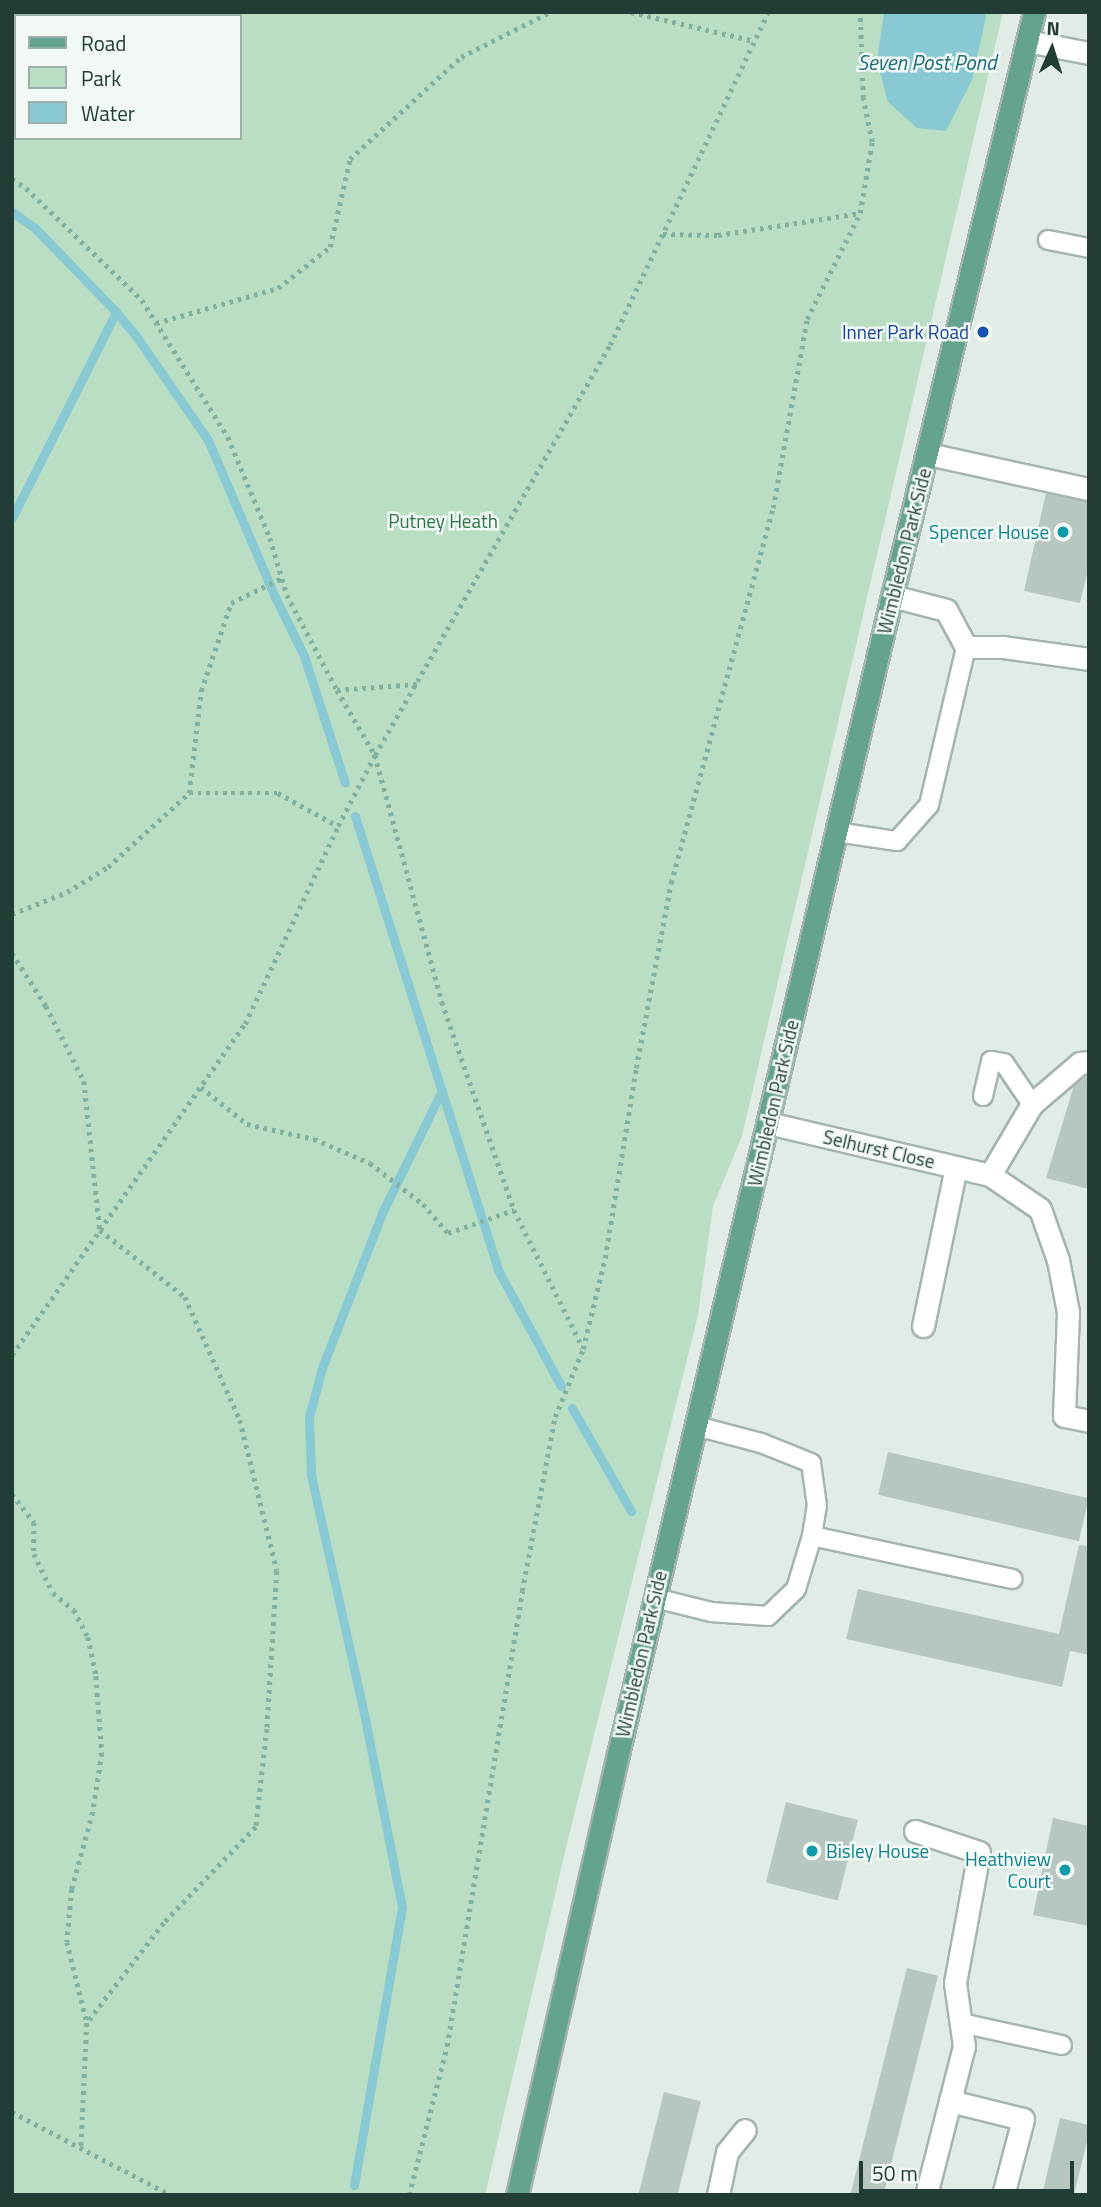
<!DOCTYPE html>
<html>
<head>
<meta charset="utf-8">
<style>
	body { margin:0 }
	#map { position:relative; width:1101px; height:2207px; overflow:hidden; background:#e1ece7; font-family:"Titillium Web",sans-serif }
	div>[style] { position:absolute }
	.green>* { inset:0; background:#badec3 }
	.water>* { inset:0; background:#88c9d3 }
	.stream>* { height:9px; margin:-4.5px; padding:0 4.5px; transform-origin:4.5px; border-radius:4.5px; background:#88c9d3 }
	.building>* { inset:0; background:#b7c7c0; transform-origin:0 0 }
	.path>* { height:4.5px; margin-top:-2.25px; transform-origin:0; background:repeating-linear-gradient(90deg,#81b1a1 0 3.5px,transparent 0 8.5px) }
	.roads { filter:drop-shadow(2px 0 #a4b4ae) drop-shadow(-2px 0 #a4b4ae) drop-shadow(0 2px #a4b4ae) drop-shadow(0 -2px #a4b4ae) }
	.service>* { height:18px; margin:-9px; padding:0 9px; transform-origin:9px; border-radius:9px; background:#fff }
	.minor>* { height:21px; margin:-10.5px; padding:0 10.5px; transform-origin:10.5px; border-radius:10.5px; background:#fff }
	.tertiary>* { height:21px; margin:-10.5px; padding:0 10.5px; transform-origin:10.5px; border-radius:10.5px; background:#fff }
	.primary>* { height:21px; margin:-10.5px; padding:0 10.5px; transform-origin:10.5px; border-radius:10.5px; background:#65a391 }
	.dots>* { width:19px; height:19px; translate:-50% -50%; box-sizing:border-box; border:4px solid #f2f9f5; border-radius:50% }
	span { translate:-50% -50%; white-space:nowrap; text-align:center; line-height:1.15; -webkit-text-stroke:5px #f2f9f5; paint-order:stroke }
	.transit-label { font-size:19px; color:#164399 }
	.right { translate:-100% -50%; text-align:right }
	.park-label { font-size:19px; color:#2a7546 }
	.culture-label { font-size:19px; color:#0d838f }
	.left { translate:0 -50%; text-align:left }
	.street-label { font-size:19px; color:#213d35 }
	.water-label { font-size:21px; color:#1a6d7b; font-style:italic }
	.frame { position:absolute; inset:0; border:14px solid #213d35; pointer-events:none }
	.legend { position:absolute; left:14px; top:14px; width:228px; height:126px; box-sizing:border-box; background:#f2f9f5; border:2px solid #9eaea8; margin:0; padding:9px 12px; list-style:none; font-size:21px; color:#213d35 }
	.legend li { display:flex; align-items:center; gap:14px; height:35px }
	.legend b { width:35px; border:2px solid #9eaea8 }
	.north { position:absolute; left:1017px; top:14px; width:70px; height:70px; -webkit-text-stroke:5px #f2f9f5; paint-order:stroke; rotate:3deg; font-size:19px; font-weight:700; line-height:28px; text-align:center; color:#213d35 }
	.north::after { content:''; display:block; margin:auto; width:24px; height:32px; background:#213d35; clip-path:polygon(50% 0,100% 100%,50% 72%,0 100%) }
	.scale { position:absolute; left:859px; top:2161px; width:215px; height:32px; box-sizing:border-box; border:4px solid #213d35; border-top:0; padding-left:9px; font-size:21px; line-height:24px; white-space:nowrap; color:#213d35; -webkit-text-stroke:5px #f2f9f5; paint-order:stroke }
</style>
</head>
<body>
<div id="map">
	<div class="green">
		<i style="clip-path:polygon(evenodd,12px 12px,1003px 12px,742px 1136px,713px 1206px,698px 1315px,565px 1852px,485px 2195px,12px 2195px,12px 12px,16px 16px,240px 16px,240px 138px,16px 138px,16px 16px)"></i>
	</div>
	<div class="water">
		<i style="clip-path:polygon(884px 12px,984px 12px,986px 17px,972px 80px,946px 131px,917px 128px,888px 102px,877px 61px)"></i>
	</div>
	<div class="stream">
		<i style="left:12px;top:212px;width:28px;rotate:35deg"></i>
		<i style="left:35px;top:228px;width:117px;rotate:46deg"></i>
		<i style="left:116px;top:312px;width:31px;rotate:50deg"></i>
		<i style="left:136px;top:336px;width:126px;rotate:55.3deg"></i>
		<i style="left:208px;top:440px;width:171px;rotate:66.9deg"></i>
		<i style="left:275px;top:597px;width:66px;rotate:63.8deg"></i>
		<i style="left:304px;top:656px;width:133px;rotate:72.1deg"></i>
		<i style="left:12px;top:518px;width:231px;rotate:-63.2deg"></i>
		<i style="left:355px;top:816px;width:476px;rotate:72.5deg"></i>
		<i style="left:498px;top:1270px;width:132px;rotate:61.5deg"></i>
		<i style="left:572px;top:1408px;width:119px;rotate:60.2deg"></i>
		<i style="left:354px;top:2185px;width:282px;rotate:-80.2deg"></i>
		<i style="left:402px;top:1907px;width:187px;rotate:-101.1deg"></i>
		<i style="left:366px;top:1723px;width:254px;rotate:-102.5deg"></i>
		<i style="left:311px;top:1475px;width:58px;rotate:-92deg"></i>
		<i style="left:309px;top:1417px;width:51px;rotate:-75.1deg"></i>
		<i style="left:322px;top:1368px;width:168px;rotate:-68.8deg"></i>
		<i style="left:383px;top:1211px;width:132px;rotate:-64deg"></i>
	</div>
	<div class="building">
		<i style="clip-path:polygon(1046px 493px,1089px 502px,1089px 566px,1080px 603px,1024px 591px)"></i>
		<i style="clip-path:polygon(1089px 1075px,1089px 1189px,1046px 1178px,1074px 1085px)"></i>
		<i style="left:888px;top:1452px;width:206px;height:44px;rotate:13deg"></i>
		<i style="clip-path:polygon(1079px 1545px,1089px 1546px,1089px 1655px,1070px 1651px,1062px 1687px,846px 1639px,858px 1589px,1059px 1634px)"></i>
		<i style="left:786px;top:1802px;width:74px;height:83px;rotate:14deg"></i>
		<i style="clip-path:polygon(1053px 1818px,1089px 1826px,1089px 1926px,1033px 1915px)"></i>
		<i style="left:907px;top:1968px;width:32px;height:233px;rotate:14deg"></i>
		<i style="left:664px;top:2092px;width:38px;height:106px;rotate:14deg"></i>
		<i style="clip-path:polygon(1060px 2118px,1089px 2125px,1089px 2133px,1074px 2195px,1042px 2195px)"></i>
	</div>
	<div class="path">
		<i style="left:631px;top:12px;width:127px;rotate:13.2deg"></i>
		<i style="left:12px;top:13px;width:1px;rotate:-45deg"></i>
		<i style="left:12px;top:179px;width:17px;rotate:33deg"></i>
		<i style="left:26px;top:188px;width:161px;rotate:44deg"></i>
		<i style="left:142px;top:300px;width:162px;rotate:57.9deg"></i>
		<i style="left:228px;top:437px;width:109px;rotate:67.4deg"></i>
		<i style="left:270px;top:538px;width:59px;rotate:73.4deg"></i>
		<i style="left:287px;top:595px;width:107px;rotate:62.2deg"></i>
		<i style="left:337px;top:690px;width:80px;rotate:-4.3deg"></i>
		<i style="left:663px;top:234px;width:55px;rotate:1deg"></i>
		<i style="left:718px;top:235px;width:144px;rotate:-8.8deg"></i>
		<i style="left:156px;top:323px;width:127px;rotate:-16deg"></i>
		<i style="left:278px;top:288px;width:66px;rotate:-38.3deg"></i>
		<i style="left:330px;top:247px;width:90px;rotate:-77.2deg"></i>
		<i style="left:350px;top:159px;width:151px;rotate:-42.6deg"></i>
		<i style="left:461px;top:57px;width:100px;rotate:-26.8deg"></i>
		<i style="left:337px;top:690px;width:75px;rotate:59.7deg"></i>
		<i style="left:375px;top:755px;width:256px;rotate:74.8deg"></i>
		<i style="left:442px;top:1002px;width:220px;rotate:70.9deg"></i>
		<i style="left:189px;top:793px;width:103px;rotate:-83.3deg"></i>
		<i style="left:201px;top:691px;width:93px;rotate:-71.2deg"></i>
		<i style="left:231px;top:603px;width:57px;rotate:-26.1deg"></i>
		<i style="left:12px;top:914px;width:59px;rotate:-21.8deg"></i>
		<i style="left:67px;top:892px;width:48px;rotate:-31.4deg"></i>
		<i style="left:108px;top:867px;width:110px;rotate:-42.4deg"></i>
		<i style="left:189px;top:793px;width:89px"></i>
		<i style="left:278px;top:793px;width:68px;rotate:28.8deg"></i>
		<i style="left:12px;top:953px;width:63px;rotate:57.3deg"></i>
		<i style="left:46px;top:1006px;width:84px;rotate:63.1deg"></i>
		<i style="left:84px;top:1081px;width:150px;rotate:83.9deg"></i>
		<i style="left:100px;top:1230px;width:108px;rotate:38.2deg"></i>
		<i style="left:185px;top:1297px;width:135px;rotate:65.9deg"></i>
		<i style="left:240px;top:1420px;width:155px;rotate:76.2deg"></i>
		<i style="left:277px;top:1571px;width:158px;rotate:93.6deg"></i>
		<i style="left:267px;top:1729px;width:99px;rotate:96.4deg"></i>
		<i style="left:256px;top:1827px;width:133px;rotate:133.8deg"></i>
		<i style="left:164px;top:1923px;width:126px;rotate:127.6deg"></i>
		<i style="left:201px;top:1087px;width:59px;rotate:38.8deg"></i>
		<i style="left:247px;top:1124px;width:69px;rotate:12.6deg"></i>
		<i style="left:314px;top:1139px;width:61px;rotate:23.2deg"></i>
		<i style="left:370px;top:1163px;width:67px;rotate:37.7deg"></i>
		<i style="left:423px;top:1204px;width:38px;rotate:49deg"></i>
		<i style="left:448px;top:1233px;width:70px;rotate:-19.2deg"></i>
		<i style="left:514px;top:1210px;width:154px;rotate:63.4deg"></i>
		<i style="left:12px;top:1355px;width:405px;rotate:-54.9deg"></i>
		<i style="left:245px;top:1024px;width:219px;rotate:-64.8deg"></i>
		<i style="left:338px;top:826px;width:80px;rotate:-62.5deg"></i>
		<i style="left:375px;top:755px;width:473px;rotate:-60.2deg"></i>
		<i style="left:610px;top:345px;width:369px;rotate:-64.6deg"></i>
		<i style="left:12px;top:1494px;width:36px;rotate:52deg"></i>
		<i style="left:34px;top:1522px;width:32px;rotate:90deg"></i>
		<i style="left:34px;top:1554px;width:43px;rotate:64deg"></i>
		<i style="left:53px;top:1593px;width:27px;rotate:39deg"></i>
		<i style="left:74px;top:1610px;width:30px;rotate:63deg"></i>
		<i style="left:88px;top:1637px;width:40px;rotate:78deg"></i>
		<i style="left:96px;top:1676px;width:77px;rotate:85.5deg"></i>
		<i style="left:102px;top:1753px;width:60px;rotate:98.7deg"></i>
		<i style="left:93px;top:1812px;width:80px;rotate:105.3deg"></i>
		<i style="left:72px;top:1889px;width:53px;rotate:95.4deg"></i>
		<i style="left:67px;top:1942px;width:83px;rotate:76.1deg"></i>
		<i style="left:87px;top:2023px;width:125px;rotate:92.7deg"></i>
		<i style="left:12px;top:2112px;width:179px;rotate:27.6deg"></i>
		<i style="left:409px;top:2195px;width:154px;rotate:-75.7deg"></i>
		<i style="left:447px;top:2046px;width:461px;rotate:-80.6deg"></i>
		<i style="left:522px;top:1591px;width:177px;rotate:-79.3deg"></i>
		<i style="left:555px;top:1417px;width:74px;rotate:-67.6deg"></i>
		<i style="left:583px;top:1349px;width:94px;rotate:-76.4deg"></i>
		<i style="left:605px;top:1258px;width:193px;rotate:-80.7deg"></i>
		<i style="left:636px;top:1068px;width:188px;rotate:-79.3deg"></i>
		<i style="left:671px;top:883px;width:389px;rotate:-74.8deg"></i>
		<i style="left:773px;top:508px;width:192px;rotate:-79.8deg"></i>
		<i style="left:807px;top:319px;width:119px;rotate:-63.4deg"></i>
		<i style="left:860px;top:213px;width:72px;rotate:-80.4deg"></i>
		<i style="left:872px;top:142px;width:45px;rotate:-101.6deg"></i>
		<i style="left:863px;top:98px;width:86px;rotate:-92deg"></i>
	</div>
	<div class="roads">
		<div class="service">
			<i style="left:1048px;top:240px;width:42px;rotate:11deg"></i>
			<i style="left:836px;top:832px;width:62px;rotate:8.4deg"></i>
			<i style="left:897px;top:841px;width:48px;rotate:-48.4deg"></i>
			<i style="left:929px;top:805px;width:162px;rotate:-76.8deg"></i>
			<i style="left:983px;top:1096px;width:36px;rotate:-77deg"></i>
			<i style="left:991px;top:1061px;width:13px;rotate:9deg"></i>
			<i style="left:1004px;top:1063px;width:50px;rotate:55.7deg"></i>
			<i style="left:812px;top:1536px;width:205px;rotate:12.1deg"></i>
			<i style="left:655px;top:1598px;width:58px;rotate:14deg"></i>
			<i style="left:711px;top:1612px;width:57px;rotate:4deg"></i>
			<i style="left:768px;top:1616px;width:39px;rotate:-44deg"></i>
			<i style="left:796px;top:1589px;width:55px;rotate:-73.2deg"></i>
			<i style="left:812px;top:1536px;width:30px;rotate:-81deg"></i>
			<i style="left:817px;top:1506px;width:43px;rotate:-97.9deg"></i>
			<i style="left:811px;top:1463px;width:54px;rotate:-158.2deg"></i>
			<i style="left:761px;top:1443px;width:67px;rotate:-165.3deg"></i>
			<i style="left:962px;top:2029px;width:9px;rotate:-27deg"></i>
			<i style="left:970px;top:2025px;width:94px;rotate:12.3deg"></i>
		</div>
		<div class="minor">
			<i style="left:928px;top:454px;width:165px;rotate:12.3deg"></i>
			<i style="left:892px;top:596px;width:56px;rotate:14.5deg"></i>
			<i style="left:946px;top:610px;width:42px;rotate:61.6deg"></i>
			<i style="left:966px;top:647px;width:37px"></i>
			<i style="left:1003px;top:647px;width:87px;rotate:7.9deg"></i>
			<i style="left:768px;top:1123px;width:228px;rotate:13.2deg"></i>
			<i style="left:990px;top:1175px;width:60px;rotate:34.2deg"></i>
			<i style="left:1040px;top:1209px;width:54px;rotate:70.6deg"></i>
			<i style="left:1058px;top:1260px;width:53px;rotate:79.1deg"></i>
			<i style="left:1068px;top:1312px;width:104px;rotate:92.2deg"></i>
			<i style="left:1064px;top:1416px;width:25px;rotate:11deg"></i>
			<i style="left:990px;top:1175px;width:82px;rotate:-59.4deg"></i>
			<i style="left:1032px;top:1104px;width:63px;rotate:-40.5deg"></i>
			<i style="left:1080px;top:1063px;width:9px;rotate:-6deg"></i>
			<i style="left:923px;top:1326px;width:162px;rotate:-78.3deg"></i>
			<i style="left:915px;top:1831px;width:67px;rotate:18.2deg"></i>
			<i style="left:979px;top:1852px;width:133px;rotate:100.4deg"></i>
			<i style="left:955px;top:1983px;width:64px;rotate:81.9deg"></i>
			<i style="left:964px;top:2046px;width:154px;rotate:104.3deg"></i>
			<i style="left:950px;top:2101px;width:75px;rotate:13.9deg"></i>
			<i style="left:1023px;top:2119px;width:79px;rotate:104.7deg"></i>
			<i style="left:718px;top:2195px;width:44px;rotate:-78.2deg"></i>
			<i style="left:727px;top:2152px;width:28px;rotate:-51deg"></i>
		</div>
		<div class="tertiary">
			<i style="left:1027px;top:41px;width:63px;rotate:11deg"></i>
		</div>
		<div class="primary">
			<i style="left:517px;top:2195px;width:452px;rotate:-77.1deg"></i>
			<i style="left:618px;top:1754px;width:1190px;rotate:-76.69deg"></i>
			<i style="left:892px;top:596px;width:601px;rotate:-76.33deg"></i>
		</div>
	</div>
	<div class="dots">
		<i style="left:983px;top:332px;background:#1a4fb4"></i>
		<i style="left:1063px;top:532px;background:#0f9aa8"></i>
		<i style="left:812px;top:1851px;background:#0f9aa8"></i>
		<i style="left:1065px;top:1870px;background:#0f9aa8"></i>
	</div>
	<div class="transit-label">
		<span class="right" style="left:969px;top:332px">Inner Park Road</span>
	</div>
	<div class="park-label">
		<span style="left:443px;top:521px">Putney Heath</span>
	</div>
	<div class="culture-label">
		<span class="right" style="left:1049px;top:532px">Spencer House</span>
		<span class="left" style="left:826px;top:1851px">Bisley House</span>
		<span class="right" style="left:1051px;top:1870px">Heathview<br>Court</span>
	</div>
	<div class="street-label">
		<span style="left:904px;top:551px;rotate:-76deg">Wimbledon Park Side</span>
		<span style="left:773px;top:1103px;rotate:-77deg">Wimbledon Park Side</span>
		<span style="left:879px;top:1149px;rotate:13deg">Selhurst Close</span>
		<span style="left:641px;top:1654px;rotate:-77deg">Wimbledon Park Side</span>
	</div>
	<div class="water-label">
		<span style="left:927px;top:62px">Seven Post Pond</span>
	</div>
	<div class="frame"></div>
	<ul class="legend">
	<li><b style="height:9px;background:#65a391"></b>Road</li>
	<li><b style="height:19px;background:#badec3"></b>Park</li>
	<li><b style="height:19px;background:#88c9d3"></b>Water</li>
	</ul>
	<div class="north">N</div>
	<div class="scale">50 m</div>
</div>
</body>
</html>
